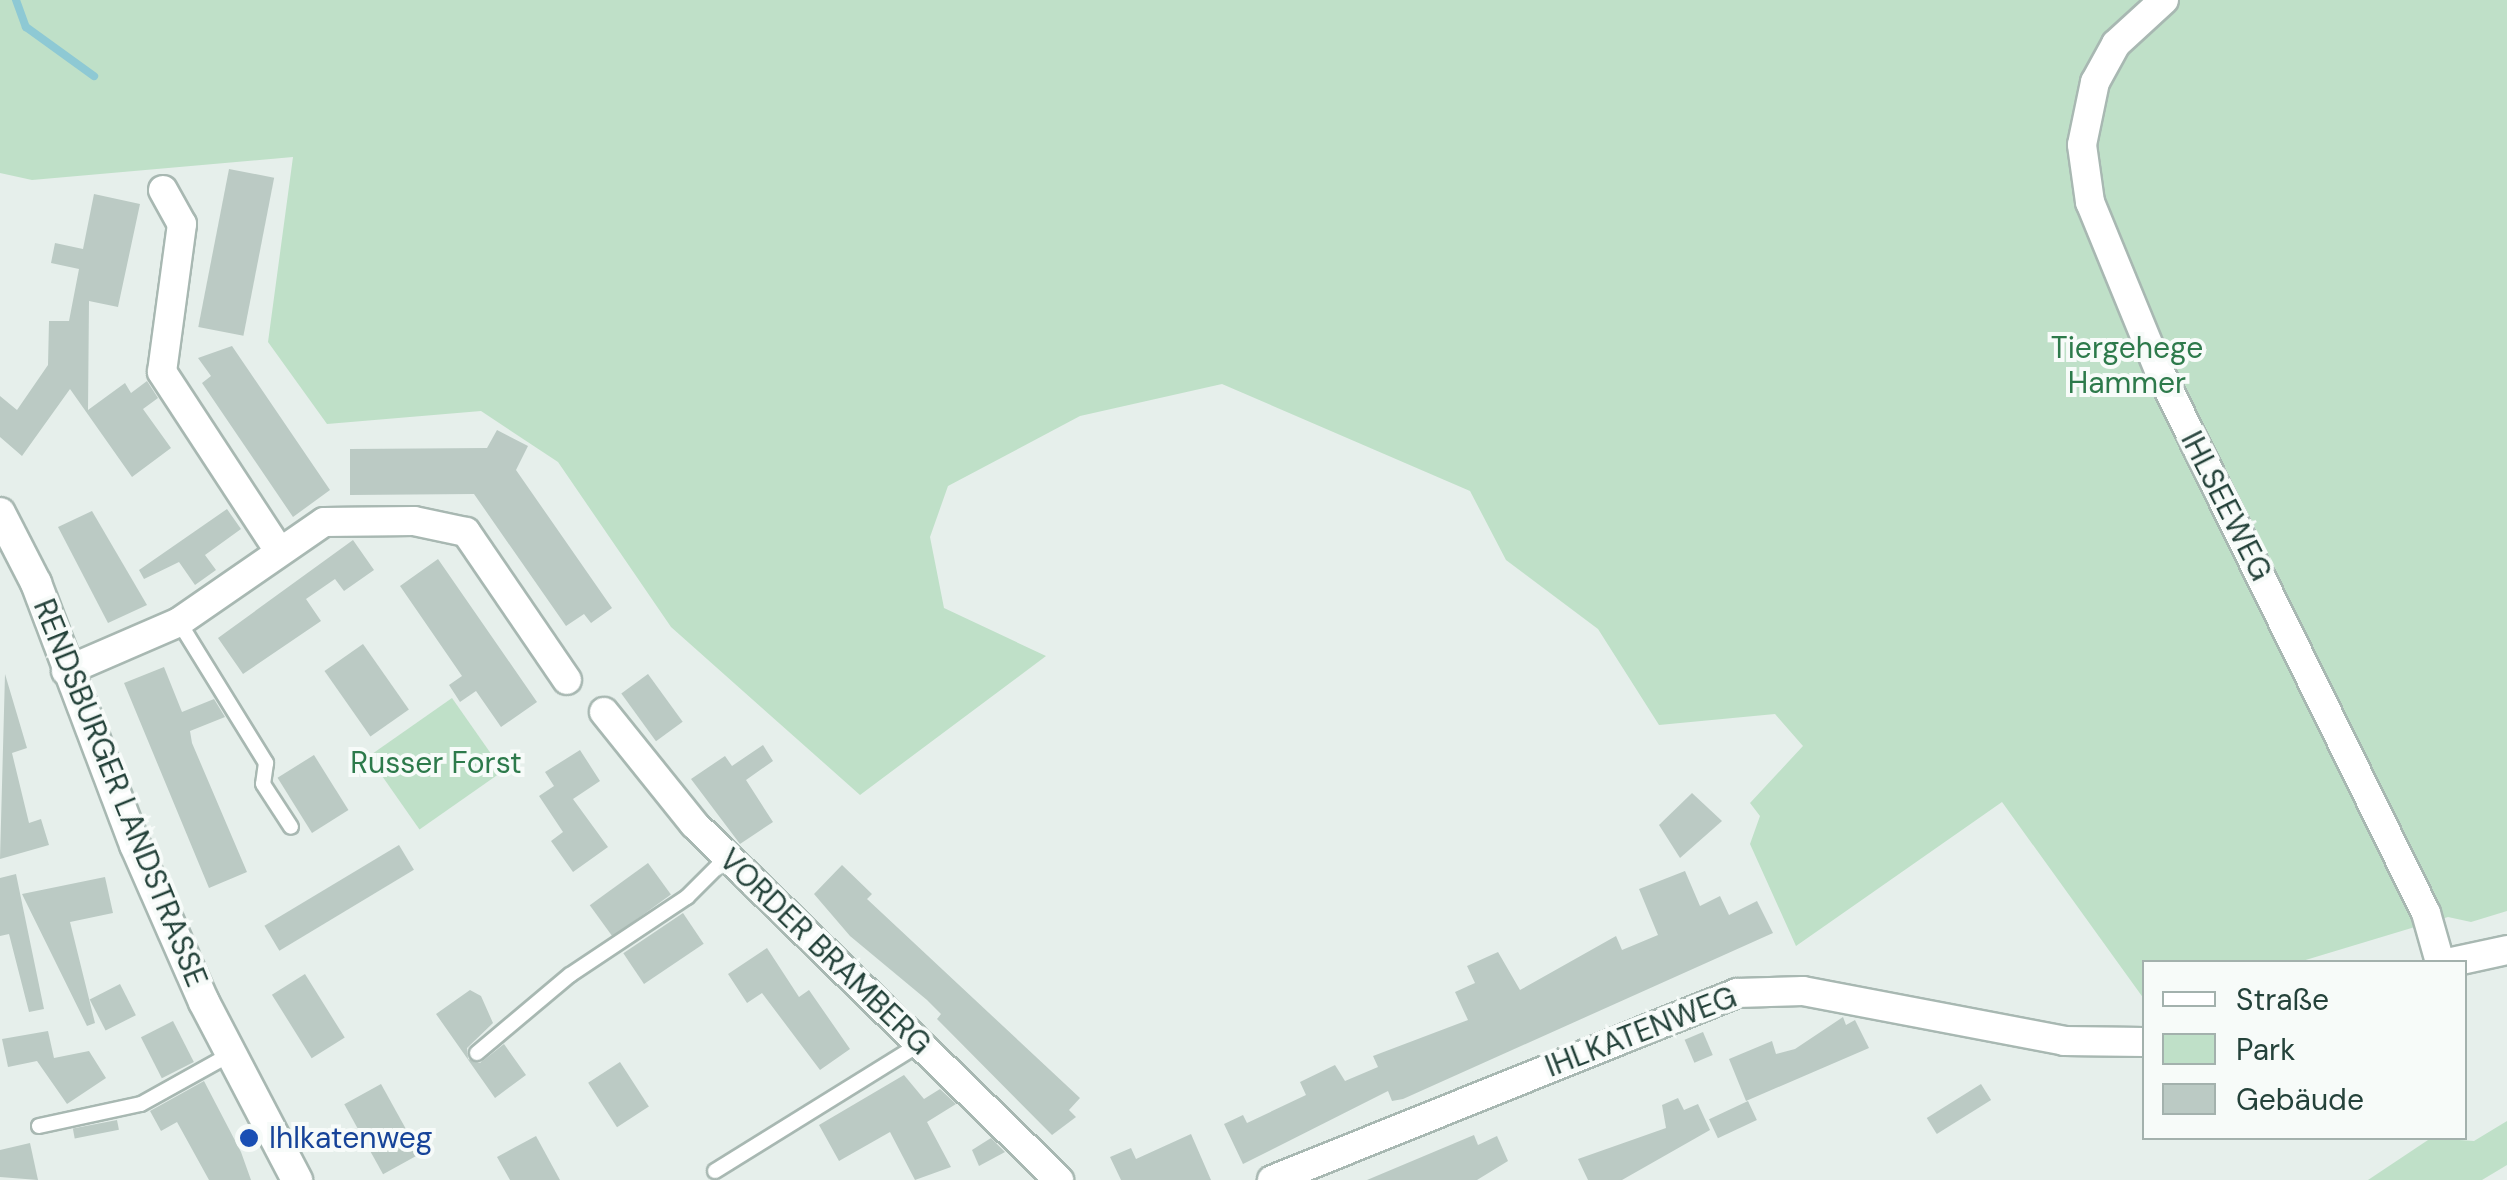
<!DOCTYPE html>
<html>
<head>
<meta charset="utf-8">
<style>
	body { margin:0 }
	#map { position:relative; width:2507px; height:1180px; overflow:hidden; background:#e6efeb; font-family:"DM Sans",sans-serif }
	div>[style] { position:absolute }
	.green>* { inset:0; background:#bfe0c8; transform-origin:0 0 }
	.stream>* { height:8px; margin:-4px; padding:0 4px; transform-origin:4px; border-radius:4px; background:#8ec9d4 }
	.building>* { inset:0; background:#bbcac4; transform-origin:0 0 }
	.roads { filter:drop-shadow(2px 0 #a8b8b2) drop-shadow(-2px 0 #a8b8b2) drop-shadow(0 2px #a8b8b2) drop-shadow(0 -2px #a8b8b2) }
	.service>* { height:14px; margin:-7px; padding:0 7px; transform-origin:7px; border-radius:7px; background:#fff }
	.minor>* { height:28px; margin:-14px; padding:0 14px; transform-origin:14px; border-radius:14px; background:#fff }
	.tertiary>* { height:30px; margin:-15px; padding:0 15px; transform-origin:15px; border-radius:15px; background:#fff }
	.dots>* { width:28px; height:28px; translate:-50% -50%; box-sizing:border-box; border:5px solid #f7fbf9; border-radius:50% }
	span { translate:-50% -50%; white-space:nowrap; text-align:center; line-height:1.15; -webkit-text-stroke:8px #f7fbf9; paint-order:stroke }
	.park-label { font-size:30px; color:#2d7a4b }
	.street-label { font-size:30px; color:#24423a }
	.transit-label { font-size:30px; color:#164399 }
	.left { translate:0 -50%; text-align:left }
	.legend { position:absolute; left:2142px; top:960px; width:325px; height:180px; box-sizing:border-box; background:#f7fbf9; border:2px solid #a3b1ad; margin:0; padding:12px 18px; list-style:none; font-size:30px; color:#24423a }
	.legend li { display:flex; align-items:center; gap:20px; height:50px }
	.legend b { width:50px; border:2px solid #a3b1ad }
</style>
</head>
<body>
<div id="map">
	<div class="green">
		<i style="clip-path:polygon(0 0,2507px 0,2507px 911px,2471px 922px,2448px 917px,2299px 962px,2144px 962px,2144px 999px,2002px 802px,1796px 946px,1750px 844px,1760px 816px,1750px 803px,1803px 746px,1775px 714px,1659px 725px,1598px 629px,1506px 560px,1470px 491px,1222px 384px,1080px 416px,948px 486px,930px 537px,944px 608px,1046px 656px,860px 795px,671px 627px,558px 462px,481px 411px,327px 424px,268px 342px,293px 157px,32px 180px,0 173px)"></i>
		<i style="left:452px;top:698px;width:89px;height:102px;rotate:55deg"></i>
		<i style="clip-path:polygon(2507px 1121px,2507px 1165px,2482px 1180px,2368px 1180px,2431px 1138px,2474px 1141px)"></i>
	</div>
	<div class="stream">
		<i style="left:16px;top:0;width:29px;rotate:70deg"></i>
		<i style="left:26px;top:27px;width:84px;rotate:35.8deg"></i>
	</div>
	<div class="building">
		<i style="left:229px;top:169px;width:46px;height:161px;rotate:11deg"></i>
		<i style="clip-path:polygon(94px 194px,140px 204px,118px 307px,89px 301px,88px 410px,125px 383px,131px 393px,147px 381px,158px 398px,143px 409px,171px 448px,132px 477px,70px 389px,22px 456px,0 437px,0 396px,17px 410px,48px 365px,49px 321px,69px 321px,79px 269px,51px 263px,55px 243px,83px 249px)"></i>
		<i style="clip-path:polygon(232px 346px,330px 490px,293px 517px,202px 383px,211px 376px,198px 358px)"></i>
		<i style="clip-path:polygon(497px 430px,528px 446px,516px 470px,612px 608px,591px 623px,584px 614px,566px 626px,474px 494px,350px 495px,350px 449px,487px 448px)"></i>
		<i style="clip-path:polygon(227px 509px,241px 529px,205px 555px,216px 570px,195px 585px,179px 562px,144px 579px,139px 570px)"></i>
		<i style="clip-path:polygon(92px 511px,147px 605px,108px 623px,58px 527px)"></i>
		<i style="clip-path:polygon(353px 540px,374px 570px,344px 591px,335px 579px,306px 599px,321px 621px,243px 674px,218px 638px)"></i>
		<i style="clip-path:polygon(438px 559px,537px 702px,501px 727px,476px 691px,460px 702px,449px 685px,462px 676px,400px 586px)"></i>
		<i style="left:363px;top:644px;width:80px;height:47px;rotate:55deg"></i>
		<i style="clip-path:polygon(164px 667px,182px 712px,214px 699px,225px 717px,190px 731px,192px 743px,247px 872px,209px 888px,124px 683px)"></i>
		<i style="clip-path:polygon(5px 674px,27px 748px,12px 753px,29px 823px,41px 819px,49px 845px,0 859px)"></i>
		<i style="left:648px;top:674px;width:59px;height:33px;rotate:54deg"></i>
		<i style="clip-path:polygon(763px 745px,773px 761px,746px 780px,773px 822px,740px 844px,691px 779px,725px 756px,732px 766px)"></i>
		<i style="clip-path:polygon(580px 750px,600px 781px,573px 799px,608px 847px,573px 872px,551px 841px,563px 832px,539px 796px,554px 786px,545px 772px)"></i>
		<i style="left:314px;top:755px;width:65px;height:43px;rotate:58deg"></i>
		<i style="clip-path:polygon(1692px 793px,1722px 821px,1680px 858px,1659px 825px)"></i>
		<i style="left:399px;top:845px;width:29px;height:157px;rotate:59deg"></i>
		<i style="left:648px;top:863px;width:39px;height:72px;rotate:54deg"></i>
		<i style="clip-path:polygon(842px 865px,872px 894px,867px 899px,1080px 1098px,1069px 1110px,1076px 1117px,1052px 1135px,937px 1019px,941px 1014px,927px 1000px,850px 936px,814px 894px)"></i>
		<i style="clip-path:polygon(1685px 871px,1700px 906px,1720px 896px,1729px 915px,1757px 901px,1773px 933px,1403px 1099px,1392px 1101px,1388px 1091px,1243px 1164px,1224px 1124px,1243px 1115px,1247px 1123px,1306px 1095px,1300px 1082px,1335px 1065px,1345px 1081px,1378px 1067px,1373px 1056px,1468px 1020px,1455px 992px,1475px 983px,1467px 966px,1498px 952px,1520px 990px,1616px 936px,1622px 950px,1658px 935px,1639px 889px)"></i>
		<i style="clip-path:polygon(16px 874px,44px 1009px,29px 1012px,9px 934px,0 936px,0 878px)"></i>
		<i style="clip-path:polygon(105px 877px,113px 913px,70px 922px,95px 1023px,87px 1026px,22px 894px)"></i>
		<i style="left:683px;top:913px;width:37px;height:72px;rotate:56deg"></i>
		<i style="clip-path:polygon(767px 948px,799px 997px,809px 990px,850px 1049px,820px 1070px,762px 993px,747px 1003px,728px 974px)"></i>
		<i style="left:305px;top:974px;width:75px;height:39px;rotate:58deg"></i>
		<i style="left:120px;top:984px;width:35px;height:34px;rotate:63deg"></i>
		<i style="clip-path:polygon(470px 990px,481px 996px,493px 1023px,467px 1048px,468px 1059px,480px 1063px,504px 1044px,526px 1075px,495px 1098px,436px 1014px)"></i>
		<i style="clip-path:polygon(1843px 1017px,1846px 1025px,1855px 1020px,1869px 1048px,1746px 1101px,1729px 1059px,1772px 1041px,1776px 1054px,1795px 1049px)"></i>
		<i style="left:173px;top:1021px;width:46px;height:36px;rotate:63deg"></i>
		<i style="clip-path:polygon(48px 1031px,54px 1058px,89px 1051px,106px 1078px,67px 1104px,37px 1061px,8px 1067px,2px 1039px)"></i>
		<i style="left:1703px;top:1032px;width:25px;height:20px;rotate:67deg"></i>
		<i style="left:620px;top:1062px;width:53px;height:38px;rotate:57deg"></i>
		<i style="clip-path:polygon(904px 1075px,924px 1099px,940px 1089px,956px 1104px,927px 1122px,951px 1167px,915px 1180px,890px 1132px,839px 1161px,819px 1125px)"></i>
		<i style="clip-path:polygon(204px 1081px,241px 1152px,251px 1180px,209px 1180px,177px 1122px,161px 1131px,150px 1111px)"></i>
		<i style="left:381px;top:1084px;width:80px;height:42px;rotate:61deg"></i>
		<i style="left:1981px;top:1084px;width:19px;height:64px;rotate:58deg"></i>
		<i style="clip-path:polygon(1678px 1098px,1684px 1110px,1698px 1104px,1710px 1130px,1622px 1180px,1588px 1180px,1578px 1159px,1666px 1128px,1662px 1105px)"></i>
		<i style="left:1748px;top:1101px;width:21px;height:43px;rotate:65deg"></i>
		<i style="left:117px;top:1120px;width:10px;height:45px;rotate:79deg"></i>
		<i style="clip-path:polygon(1191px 1134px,1211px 1180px,1121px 1180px,1110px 1157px,1131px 1148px,1136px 1159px)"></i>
		<i style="clip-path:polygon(1474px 1135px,1478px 1145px,1497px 1136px,1508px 1161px,1477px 1180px,1367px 1180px)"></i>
		<i style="clip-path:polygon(536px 1136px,560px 1180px,510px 1180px,497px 1157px)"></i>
		<i style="clip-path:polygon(991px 1138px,1005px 1152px,979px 1166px,972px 1150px)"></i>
		<i style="clip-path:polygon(30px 1143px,38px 1180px,0 1177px,0 1150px)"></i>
	</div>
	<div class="roads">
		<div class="service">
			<i style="left:179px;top:622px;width:166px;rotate:58.3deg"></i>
			<i style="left:266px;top:763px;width:21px;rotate:98deg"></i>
			<i style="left:263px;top:784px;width:51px;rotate:56.9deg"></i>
			<i style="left:477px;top:1053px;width:121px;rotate:-40deg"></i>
			<i style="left:570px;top:975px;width:141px;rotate:-33.7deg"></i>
			<i style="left:687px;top:897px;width:57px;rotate:-45deg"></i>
			<i style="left:39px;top:1126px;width:104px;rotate:-12.2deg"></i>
			<i style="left:141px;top:1104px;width:103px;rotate:-29.1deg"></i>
			<i style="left:715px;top:1171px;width:241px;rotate:-31.8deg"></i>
		</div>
		<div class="minor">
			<i style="left:2164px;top:0;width:65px;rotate:137.5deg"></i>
			<i style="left:2116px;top:44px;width:43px;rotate:118.9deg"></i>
			<i style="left:2095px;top:82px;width:64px;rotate:101.7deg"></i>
			<i style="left:2082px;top:145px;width:58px;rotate:82deg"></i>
			<i style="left:2090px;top:202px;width:182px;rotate:67.7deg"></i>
			<i style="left:2159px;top:370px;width:605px;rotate:63.82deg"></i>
			<i style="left:2426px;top:913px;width:51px;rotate:74.1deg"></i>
			<i style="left:163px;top:190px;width:39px;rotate:61deg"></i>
			<i style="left:182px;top:224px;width:149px;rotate:97.7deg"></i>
			<i style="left:162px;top:372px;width:214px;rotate:56.8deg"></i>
			<i style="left:66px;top:671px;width:123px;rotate:-23.4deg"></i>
			<i style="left:179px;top:622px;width:176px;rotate:-34.6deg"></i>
			<i style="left:324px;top:522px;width:90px;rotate:-0.6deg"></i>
			<i style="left:414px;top:521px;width:53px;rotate:11.9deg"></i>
			<i style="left:466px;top:532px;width:179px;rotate:55.7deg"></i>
			<i style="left:604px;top:712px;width:144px;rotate:51.2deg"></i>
			<i style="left:694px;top:824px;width:510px;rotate:44.28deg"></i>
			<i style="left:2452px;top:962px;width:56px;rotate:-12.3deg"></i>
			<i style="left:1272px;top:1180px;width:501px;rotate:-21.91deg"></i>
			<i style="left:1737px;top:993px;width:66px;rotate:-1.7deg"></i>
			<i style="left:1803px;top:991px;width:266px;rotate:10.8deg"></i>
			<i style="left:2064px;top:1041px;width:80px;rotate:0.7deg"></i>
		</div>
		<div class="tertiary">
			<i style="left:0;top:513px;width:79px;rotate:62.8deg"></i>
			<i style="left:36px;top:583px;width:280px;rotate:69.3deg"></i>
			<i style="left:135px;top:845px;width:171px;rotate:66.3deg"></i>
			<i style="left:204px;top:1002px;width:201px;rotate:62.4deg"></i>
		</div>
	</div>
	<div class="dots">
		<i style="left:249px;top:1138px;background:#1a4fb4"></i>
	</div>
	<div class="park-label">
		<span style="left:2127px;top:365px">Tiergehege<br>Hammer</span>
		<span style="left:436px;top:763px">Russer Forst</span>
	</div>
	<div class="street-label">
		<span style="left:2226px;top:506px;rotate:63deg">IHLSEEWEG</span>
		<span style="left:120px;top:793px;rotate:68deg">RENDSBURGER LANDSTRASSE</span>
		<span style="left:825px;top:952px;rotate:44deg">VORDER BRAMBERG</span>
		<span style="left:1641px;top:1032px;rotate:-21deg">IHLKATENWEG</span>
	</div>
	<div class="transit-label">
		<span class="left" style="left:269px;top:1138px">Ihlkatenweg</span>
	</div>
	<ul class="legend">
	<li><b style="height:12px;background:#fff"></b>Straße</li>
	<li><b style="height:28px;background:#bfe0c8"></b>Park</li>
	<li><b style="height:28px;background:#bbcac4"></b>Gebäude</li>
	</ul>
</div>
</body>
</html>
